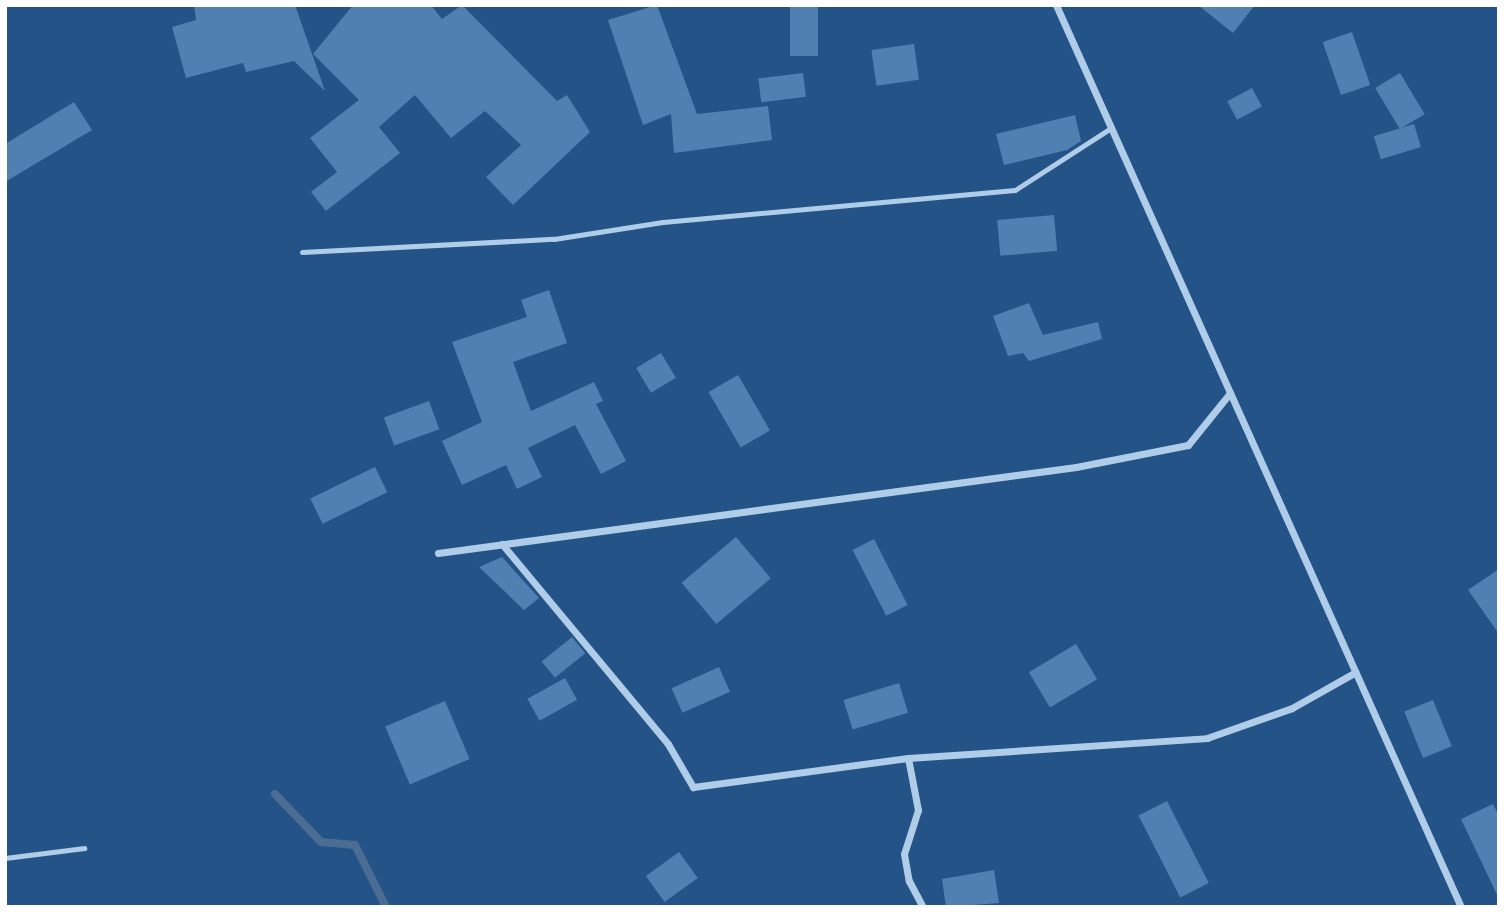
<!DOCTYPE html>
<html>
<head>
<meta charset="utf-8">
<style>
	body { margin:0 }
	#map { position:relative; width:1504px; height:912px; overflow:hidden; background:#245388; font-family:"Noto Sans",sans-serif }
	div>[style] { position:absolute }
	.stream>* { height:8px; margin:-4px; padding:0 4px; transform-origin:4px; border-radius:4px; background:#4c6d93 }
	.building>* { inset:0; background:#507fb2; transform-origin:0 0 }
	.service>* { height:5px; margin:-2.5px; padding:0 2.5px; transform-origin:2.5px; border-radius:2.5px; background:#afcce9 }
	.minor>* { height:7px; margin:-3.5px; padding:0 3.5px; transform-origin:3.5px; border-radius:3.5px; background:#afcce9 }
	span { translate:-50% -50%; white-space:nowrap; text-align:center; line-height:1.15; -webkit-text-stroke:7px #245388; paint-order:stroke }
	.frame { position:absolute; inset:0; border:7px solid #fff; pointer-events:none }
</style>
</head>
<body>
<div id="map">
	<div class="stream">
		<i style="left:275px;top:794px;width:66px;rotate:46.2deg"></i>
		<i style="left:321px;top:842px;width:34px;rotate:5deg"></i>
		<i style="left:355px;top:845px;width:69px;rotate:63.4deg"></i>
	</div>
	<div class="building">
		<i style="clip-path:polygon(194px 5px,295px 5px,325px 91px,294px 61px,246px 72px,243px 63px,186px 78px,172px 27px,196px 20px)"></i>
		<i style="clip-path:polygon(353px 5px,431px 5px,442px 19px,462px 5px,557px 101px,567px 95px,590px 132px,513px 205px,486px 177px,521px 145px,485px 111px,451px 138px,415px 95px,379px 127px,400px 153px,326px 211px,311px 192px,337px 172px,310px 138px,359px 100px,313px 54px)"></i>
		<i style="clip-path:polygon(657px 5px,697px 114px,768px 106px,772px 140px,674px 153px,671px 114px,643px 125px,608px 20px)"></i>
		<i style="left:790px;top:5px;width:28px;height:51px"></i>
		<i style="clip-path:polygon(1198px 5px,1255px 5px,1233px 33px)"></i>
		<i style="left:1352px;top:32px;width:56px;height:31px;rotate:71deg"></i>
		<i style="left:914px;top:44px;width:36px;height:43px;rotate:82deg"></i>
		<i style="left:803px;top:73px;width:24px;height:45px;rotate:83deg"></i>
		<i style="left:1400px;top:73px;width:48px;height:29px;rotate:59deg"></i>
		<i style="left:1252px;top:88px;width:21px;height:28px;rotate:62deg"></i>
		<i style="clip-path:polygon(74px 102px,92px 130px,5px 182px,5px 144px)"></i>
		<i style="clip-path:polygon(1075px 115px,1081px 141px,1067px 150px,1004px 165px,996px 134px)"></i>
		<i style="left:1414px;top:124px;width:24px;height:42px;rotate:73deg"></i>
		<i style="left:1054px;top:215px;width:36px;height:57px;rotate:85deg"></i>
		<i style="clip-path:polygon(549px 290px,567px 343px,513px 362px,531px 411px,594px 382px,603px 401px,596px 404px,626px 461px,601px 474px,575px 425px,528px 448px,542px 477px,517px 489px,506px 465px,462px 485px,442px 441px,482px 422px,452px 342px,527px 317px,521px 300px)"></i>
		<i style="clip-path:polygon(1029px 303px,1043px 335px,1098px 322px,1102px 339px,1029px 361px,1023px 353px,1008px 356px,993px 316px)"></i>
		<i style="left:661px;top:353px;width:29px;height:29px;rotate:59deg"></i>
		<i style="left:738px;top:375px;width:64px;height:34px;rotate:60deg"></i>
		<i style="left:429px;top:401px;width:30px;height:48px;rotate:70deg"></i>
		<i style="left:375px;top:467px;width:28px;height:72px;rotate:64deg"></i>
		<i style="left:736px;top:537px;width:54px;height:71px;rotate:50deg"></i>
		<i style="left:874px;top:539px;width:74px;height:24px;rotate:63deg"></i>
		<i style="clip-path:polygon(502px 557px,539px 598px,524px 610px,479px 567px)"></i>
		<i style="clip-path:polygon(1499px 569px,1499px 634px,1468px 590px)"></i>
		<i style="left:572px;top:637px;width:21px;height:39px;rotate:51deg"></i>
		<i style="left:1076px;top:644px;width:41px;height:55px;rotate:59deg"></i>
		<i style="left:719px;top:667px;width:27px;height:52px;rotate:66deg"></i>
		<i style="left:565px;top:678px;width:25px;height:43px;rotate:61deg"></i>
		<i style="left:899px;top:683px;width:31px;height:58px;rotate:73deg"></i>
		<i style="left:1433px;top:700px;width:50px;height:31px;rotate:68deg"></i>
		<i style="left:445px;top:701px;width:63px;height:65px;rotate:67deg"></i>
		<i style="left:1167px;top:801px;width:92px;height:32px;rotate:63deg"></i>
		<i style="clip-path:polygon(1493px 804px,1499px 816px,1499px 899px,1461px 819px)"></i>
		<i style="left:679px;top:852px;width:32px;height:41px;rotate:54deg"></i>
		<i style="clip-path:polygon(994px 870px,999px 903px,946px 907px,942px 879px)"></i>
	</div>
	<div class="service">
		<i style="left:302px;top:252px;width:252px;rotate:-3deg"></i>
		<i style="left:554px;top:239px;width:110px;rotate:-8.9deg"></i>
		<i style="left:663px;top:222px;width:353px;rotate:-5.2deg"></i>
		<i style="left:1015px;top:190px;width:114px;rotate:-32.9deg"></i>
		<i style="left:5px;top:858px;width:80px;rotate:-7.2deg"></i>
	</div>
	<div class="minor">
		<i style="left:1056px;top:5px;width:989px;rotate:65.82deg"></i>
		<i style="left:502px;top:544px;width:260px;rotate:50.3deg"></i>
		<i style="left:668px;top:744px;width:50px;rotate:59.8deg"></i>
		<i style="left:693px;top:787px;width:217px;rotate:-7.7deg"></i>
		<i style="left:908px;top:758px;width:300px;rotate:-3.8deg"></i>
		<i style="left:1207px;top:738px;width:90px;rotate:-19.4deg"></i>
		<i style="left:1292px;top:708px;width:73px;rotate:-29.4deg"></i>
		<i style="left:438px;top:553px;width:644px;rotate:-7.68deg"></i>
		<i style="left:1076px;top:467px;width:114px;rotate:-11.1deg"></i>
		<i style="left:1188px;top:445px;width:67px;rotate:-51.1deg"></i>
		<i style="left:908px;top:758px;width:53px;rotate:79.1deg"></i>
		<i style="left:918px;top:810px;width:46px;rotate:107.7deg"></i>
		<i style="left:904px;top:854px;width:27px;rotate:80deg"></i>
		<i style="left:909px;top:881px;width:30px;rotate:62deg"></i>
	</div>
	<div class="frame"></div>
</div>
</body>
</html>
